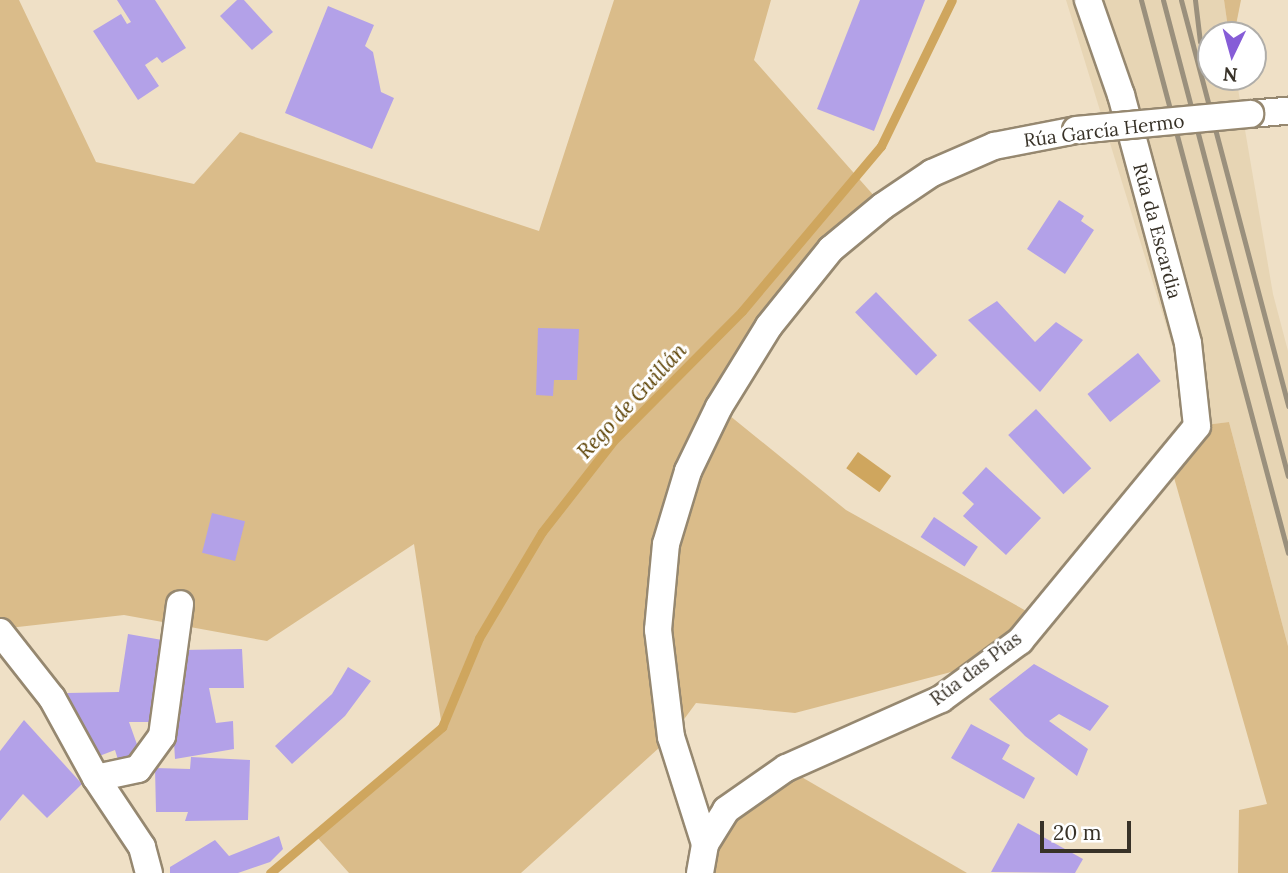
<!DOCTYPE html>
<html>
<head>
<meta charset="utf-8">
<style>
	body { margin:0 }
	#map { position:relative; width:1288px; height:873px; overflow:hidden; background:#efe0c6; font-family:Lora,serif }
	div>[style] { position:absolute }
	.built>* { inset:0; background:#e7d5b4 }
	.green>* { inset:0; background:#dabc8a }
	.water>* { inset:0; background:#cfa65e; transform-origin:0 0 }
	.stream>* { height:9px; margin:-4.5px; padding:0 4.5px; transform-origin:4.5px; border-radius:4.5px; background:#cfa65e }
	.building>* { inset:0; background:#b3a1e8; transform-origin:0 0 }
	.roads { filter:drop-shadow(2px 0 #968870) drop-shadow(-2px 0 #968870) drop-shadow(0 2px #968870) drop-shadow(0 -2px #968870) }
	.street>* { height:26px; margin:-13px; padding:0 13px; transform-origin:13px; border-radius:13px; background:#fff }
	.rail>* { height:5px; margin:-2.5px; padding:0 2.5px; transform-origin:2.5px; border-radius:2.5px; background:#9a907d }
	.bridges { filter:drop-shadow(2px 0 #968870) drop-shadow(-2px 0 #968870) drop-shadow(0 2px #968870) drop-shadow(0 -2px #968870) }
	.street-bridge>* { height:26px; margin:-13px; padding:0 13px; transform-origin:13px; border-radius:13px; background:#fff }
	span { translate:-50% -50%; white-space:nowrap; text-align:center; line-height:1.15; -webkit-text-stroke:6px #fff; paint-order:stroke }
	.street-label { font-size:19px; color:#383228 }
	.water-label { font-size:21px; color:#5b4002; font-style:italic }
	.north { position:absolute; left:1197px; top:21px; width:70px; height:70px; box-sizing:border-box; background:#fff; border:2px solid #afada9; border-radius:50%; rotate:185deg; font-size:19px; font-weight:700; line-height:28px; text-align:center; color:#383228 }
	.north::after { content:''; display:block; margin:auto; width:24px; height:32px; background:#865dd7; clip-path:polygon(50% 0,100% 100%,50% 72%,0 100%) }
	.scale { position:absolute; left:1040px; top:821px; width:91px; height:32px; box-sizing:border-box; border:4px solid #383228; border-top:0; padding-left:9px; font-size:21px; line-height:24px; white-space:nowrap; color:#383228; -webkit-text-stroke:5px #fff; paint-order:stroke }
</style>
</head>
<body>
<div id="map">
	<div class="built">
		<i style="clip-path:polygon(1066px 0,1224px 0,1229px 35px,1211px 35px,1211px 77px,1236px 77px,1273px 294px,1288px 351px,1288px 646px,1229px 422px,1197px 426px)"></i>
	</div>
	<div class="green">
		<i style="clip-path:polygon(0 0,19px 0,96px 162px,194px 184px,240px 132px,539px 231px,614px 0,771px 0,754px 60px,883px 206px,719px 407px,846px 510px,1037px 617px,993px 661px,795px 713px,696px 703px,671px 737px,521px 873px,349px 873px,316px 836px,442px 727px,414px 544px,267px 641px,124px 615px,0 629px)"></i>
		<i style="clip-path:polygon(1224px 0,1241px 0,1234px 35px,1229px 35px)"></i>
		<i style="clip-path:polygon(1229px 422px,1288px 646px,1288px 873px,1238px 873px,1239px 810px,1267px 804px,1169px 460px,1197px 426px)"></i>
		<i style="clip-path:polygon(786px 768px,967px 873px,700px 873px,705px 844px)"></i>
	</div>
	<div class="water">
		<i style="left:858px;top:452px;width:41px;height:20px;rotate:36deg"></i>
	</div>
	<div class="stream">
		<i style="left:270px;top:873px;width:226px;rotate:-40.3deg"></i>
		<i style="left:442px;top:727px;width:96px;rotate:-67.4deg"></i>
		<i style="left:479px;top:638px;width:123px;rotate:-59.3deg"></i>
		<i style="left:542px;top:532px;width:115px;rotate:-52deg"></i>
		<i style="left:613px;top:441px;width:183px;rotate:-45.2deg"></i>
		<i style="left:742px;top:311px;width:216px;rotate:-49.9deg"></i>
		<i style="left:881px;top:146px;width:162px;rotate:-64.1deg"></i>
	</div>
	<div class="building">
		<i style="clip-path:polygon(117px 0,155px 0,186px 48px,162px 63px,157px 57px,145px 65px,159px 86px,138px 100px,93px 31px,121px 14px,127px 24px,131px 22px)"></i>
		<i style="clip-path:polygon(237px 0,244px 0,273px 32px,252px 50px,220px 16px)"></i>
		<i style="clip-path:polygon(860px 0,925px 0,874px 131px,817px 109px)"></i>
		<i style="clip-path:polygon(328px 6px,374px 25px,365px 46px,373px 52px,381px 92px,394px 98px,372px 149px,285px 113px)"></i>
		<i style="clip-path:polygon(1059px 200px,1084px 216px,1081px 221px,1094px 230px,1065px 274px,1027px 249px)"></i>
		<i style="left:876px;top:292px;width:88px;height:29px;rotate:46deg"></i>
		<i style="clip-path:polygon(997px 301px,1035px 342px,1056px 322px,1083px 340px,1040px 392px,968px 320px)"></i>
		<i style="clip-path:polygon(538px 328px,579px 329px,577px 380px,554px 380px,553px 396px,536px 395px)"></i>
		<i style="left:1138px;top:353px;width:36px;height:65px;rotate:51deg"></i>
		<i style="left:1036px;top:409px;width:81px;height:38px;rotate:47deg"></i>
		<i style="clip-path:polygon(986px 467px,1041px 518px,1006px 555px,963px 516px,974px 504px,962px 493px)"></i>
		<i style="left:212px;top:513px;width:34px;height:41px;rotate:14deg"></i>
		<i style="left:934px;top:517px;width:53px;height:24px;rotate:34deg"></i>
		<i style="clip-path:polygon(128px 634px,168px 641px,157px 722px,129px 722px,139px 750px,119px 763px,115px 750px,94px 758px,67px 693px,119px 692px)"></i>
		<i style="clip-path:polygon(242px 649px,244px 688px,209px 688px,216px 723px,233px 721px,234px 749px,175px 759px,173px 726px,181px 650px)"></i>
		<i style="clip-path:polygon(1034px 664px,1109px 706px,1090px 731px,1059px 714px,1049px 721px,1088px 749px,1077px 776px,1025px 736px,989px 699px)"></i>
		<i style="clip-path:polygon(348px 667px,371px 681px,345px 716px,292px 764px,275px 746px,332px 694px)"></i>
		<i style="clip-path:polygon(24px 720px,82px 784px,47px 818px,23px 794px,0 821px,0 751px)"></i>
		<i style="clip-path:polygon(971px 724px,1010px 745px,1002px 759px,1035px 778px,1024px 799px,951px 758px)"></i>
		<i style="clip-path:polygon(191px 757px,250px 760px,248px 820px,185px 821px,188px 812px,156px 812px,155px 768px,190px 769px)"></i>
		<i style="clip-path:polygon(1018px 823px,1083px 859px,1075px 873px,991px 872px)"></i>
		<i style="clip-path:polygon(279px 836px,283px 849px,270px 862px,238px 873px,170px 873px,170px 867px,215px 840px,229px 856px)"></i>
	</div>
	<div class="roads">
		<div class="street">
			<i style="left:1250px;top:114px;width:38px;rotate:-5deg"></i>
			<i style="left:0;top:632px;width:84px;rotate:51.8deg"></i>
			<i style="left:52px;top:698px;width:91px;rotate:61.2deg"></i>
			<i style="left:96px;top:778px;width:83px;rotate:56.3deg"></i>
			<i style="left:142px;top:847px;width:27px;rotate:75deg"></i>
			<i style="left:96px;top:778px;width:43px;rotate:-12.1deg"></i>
			<i style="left:138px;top:769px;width:41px;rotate:-54deg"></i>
			<i style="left:162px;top:736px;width:133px;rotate:-82.2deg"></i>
			<i style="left:705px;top:844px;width:40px;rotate:-58deg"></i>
			<i style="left:726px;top:810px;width:73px;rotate:-35deg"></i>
			<i style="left:786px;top:768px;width:170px;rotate:-24deg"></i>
			<i style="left:941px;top:699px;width:98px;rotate:-36.3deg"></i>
			<i style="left:1020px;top:641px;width:278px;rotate:-50.5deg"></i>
			<i style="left:1197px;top:426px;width:83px;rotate:-96.2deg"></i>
			<i style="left:1188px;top:343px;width:257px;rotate:-105.1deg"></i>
			<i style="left:1121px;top:95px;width:101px;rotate:-109.2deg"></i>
			<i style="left:700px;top:873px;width:29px;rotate:-80deg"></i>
			<i style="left:705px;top:844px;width:112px;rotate:-107.6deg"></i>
			<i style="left:671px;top:737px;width:108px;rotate:-96.9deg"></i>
			<i style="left:658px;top:630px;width:86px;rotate:-84.7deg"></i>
			<i style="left:666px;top:544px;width:76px;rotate:-73.2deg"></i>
			<i style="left:688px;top:471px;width:71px;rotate:-64.2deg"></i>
			<i style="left:719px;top:407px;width:95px;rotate:-58.3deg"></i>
			<i style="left:769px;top:326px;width:99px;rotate:-51.2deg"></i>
			<i style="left:831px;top:249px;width:67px;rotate:-39.6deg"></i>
			<i style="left:883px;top:206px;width:59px;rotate:-34deg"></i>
			<i style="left:932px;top:173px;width:68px;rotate:-23.5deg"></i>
			<i style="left:994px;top:146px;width:84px;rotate:-11deg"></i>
		</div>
	</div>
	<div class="rail">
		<i style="left:1141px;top:0;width:572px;rotate:75.11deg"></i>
		<i style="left:1163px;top:0;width:492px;rotate:75.3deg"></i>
		<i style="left:1181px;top:0;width:420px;rotate:75.2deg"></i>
		<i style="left:1195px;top:0;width:42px;rotate:83.2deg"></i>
	</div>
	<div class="bridges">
		<div class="street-bridge">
			<i style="left:1076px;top:130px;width:175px;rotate:-5.3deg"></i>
		</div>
	</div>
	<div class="street-label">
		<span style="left:1104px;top:131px;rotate:-7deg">Rúa García Hermo</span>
		<span style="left:1157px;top:231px;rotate:75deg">Rúa da Escardia</span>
		<span style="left:976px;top:669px;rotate:-37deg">Rúa das Pías</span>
	</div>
	<div class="water-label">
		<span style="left:632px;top:401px;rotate:-47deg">Rego de Guillán</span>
	</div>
	<div class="north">N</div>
	<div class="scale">20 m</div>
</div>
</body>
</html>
